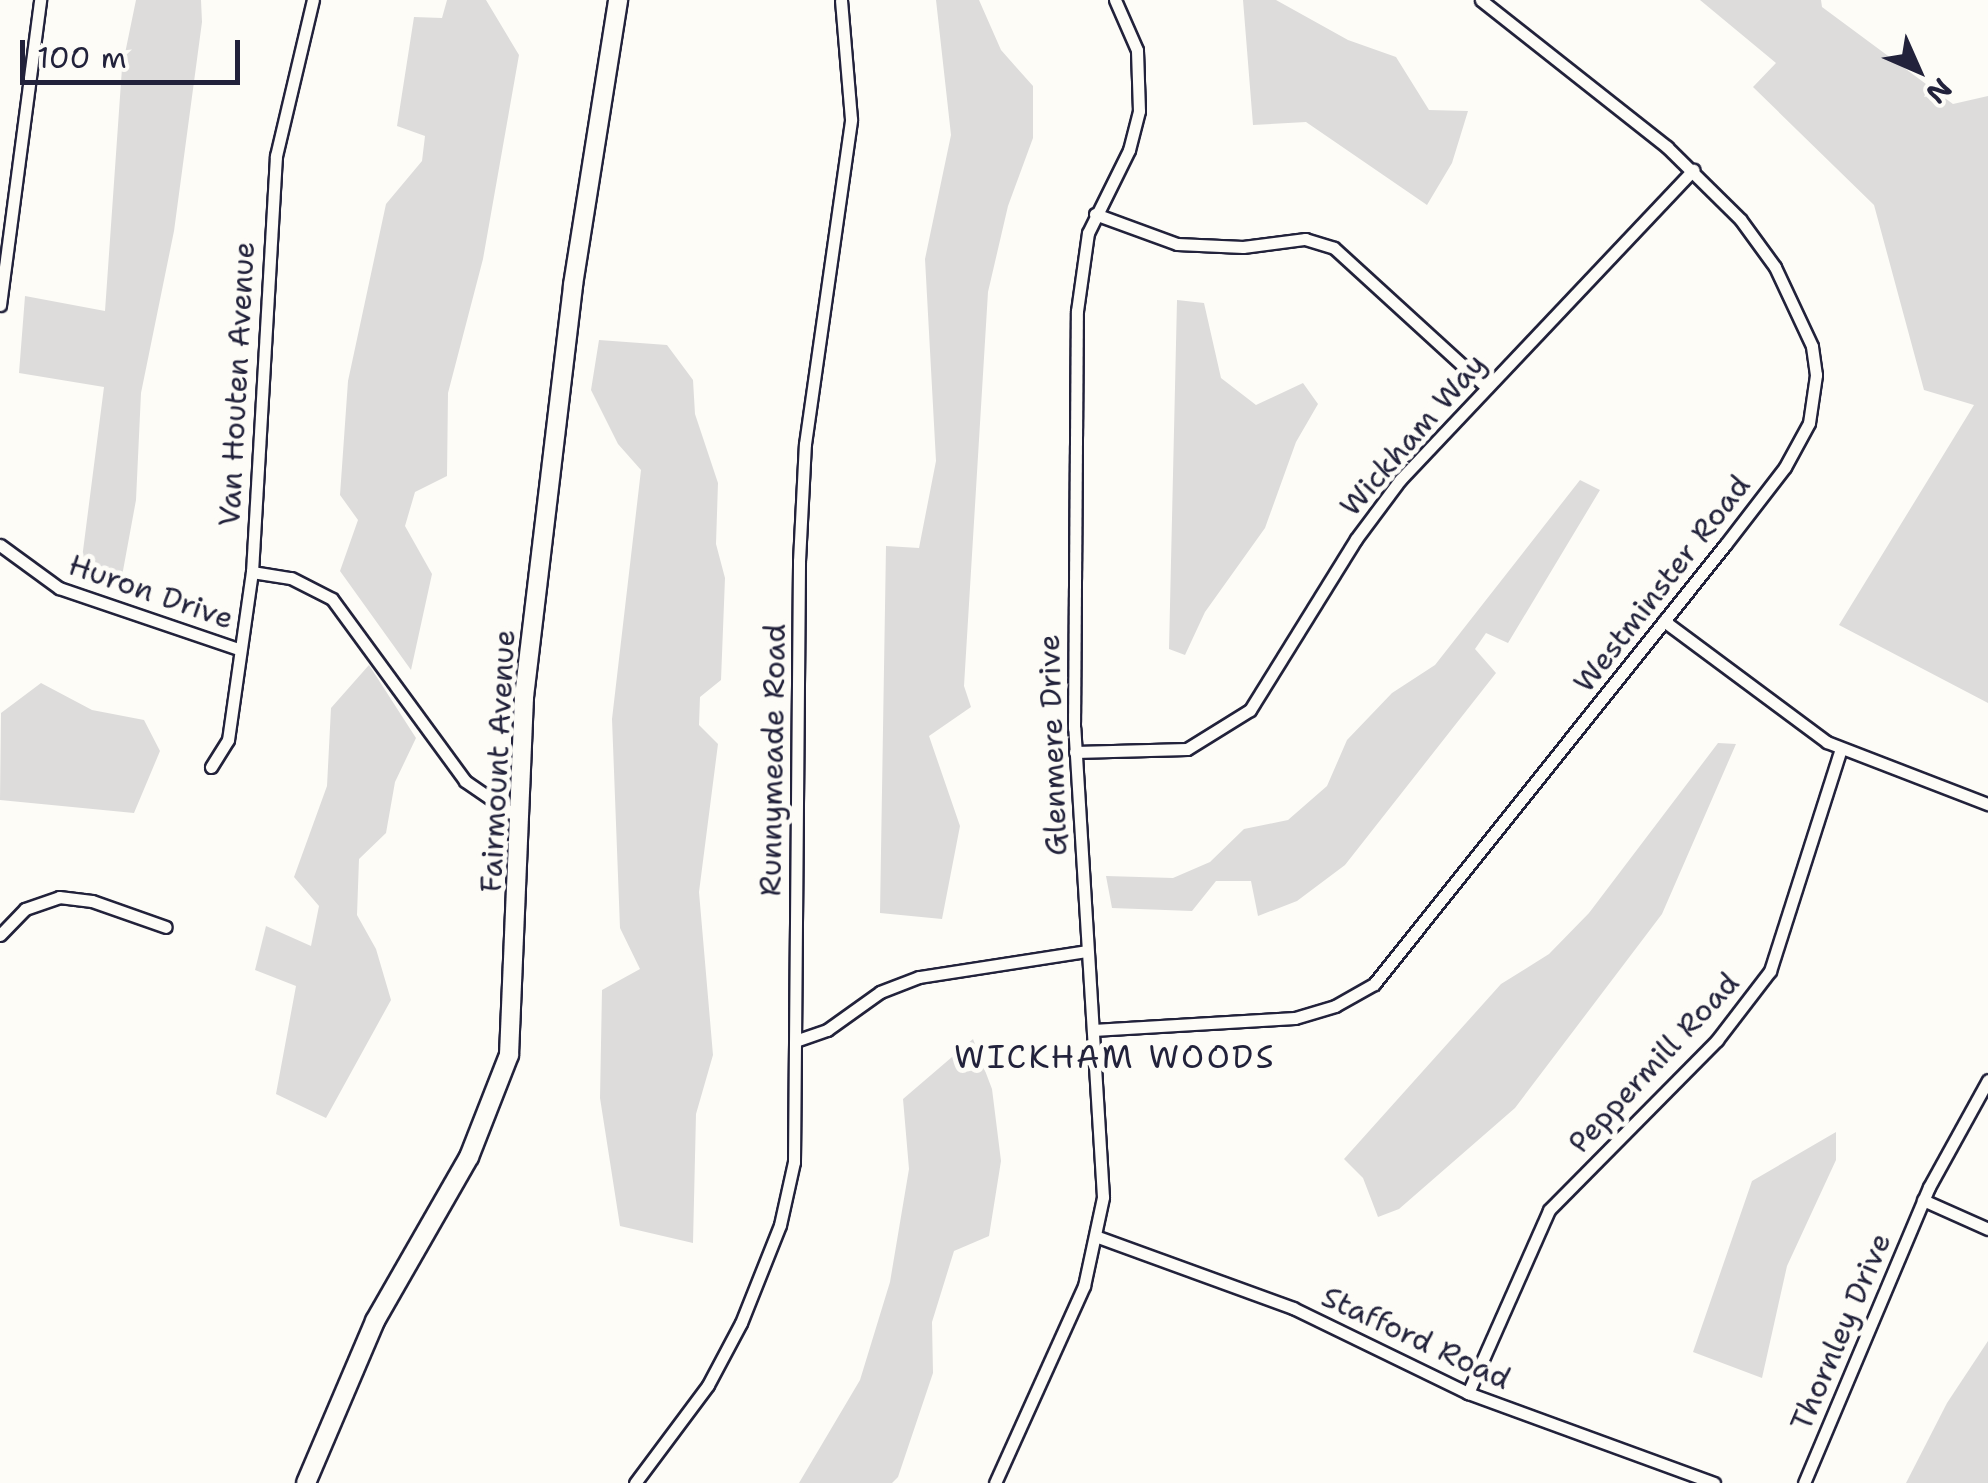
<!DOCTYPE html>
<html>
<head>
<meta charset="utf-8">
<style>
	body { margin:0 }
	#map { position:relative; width:1988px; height:1483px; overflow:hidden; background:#fdfcf7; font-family:"Shantell Sans",sans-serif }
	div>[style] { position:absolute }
	.green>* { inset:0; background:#dddcdb }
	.roads { filter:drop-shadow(2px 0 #22223b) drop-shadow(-2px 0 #22223b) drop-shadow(0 2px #22223b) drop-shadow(0 -2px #22223b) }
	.street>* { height:11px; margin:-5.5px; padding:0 5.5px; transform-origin:5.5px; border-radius:5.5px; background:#fdfcf7 }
	.secondary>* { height:18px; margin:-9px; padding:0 9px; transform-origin:9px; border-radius:9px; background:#fdfcf7 }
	span { translate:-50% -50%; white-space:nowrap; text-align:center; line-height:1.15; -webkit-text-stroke:10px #fdfcf7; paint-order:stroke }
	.street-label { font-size:30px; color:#22223b }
	.neighbourhood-label { font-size:32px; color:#22223b; letter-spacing:2.5px }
	.north { position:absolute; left:1868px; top:20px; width:100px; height:100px; -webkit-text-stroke:8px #fdfcf7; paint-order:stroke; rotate:135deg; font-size:28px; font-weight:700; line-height:40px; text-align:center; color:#22223b }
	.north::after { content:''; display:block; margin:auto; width:35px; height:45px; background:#22223b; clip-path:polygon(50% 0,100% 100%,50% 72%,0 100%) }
	.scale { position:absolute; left:20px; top:40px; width:220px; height:45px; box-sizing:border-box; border:5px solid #22223b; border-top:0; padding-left:12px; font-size:30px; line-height:35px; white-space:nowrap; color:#22223b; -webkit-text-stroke:8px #fdfcf7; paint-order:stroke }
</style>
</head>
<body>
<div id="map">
	<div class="green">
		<i style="clip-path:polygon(136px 0,201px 0,202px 22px,174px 231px,141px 393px,136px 500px,120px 587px,79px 582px,104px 387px,19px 373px,25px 296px,105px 311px,122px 68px)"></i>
		<i style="clip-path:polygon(447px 0,486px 0,519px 55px,483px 259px,448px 393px,447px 476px,415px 492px,405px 526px,432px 574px,411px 670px,340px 571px,358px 520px,340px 495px,348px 381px,386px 204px,422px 161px,425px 136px,397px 126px,414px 17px,442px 18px)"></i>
		<i style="clip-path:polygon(936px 0,979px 0,1001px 50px,1033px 86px,1033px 138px,1008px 206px,988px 292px,964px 686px,971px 707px,929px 736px,960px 826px,942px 919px,880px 913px,886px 546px,919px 548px,936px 461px,925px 259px,951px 135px)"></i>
		<i style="clip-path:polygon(1243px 0,1276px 0,1348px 40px,1396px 57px,1429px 110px,1468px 111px,1452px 163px,1427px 205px,1306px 122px,1253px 125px)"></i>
		<i style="clip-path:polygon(1700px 0,1821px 0,1822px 7px,1953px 104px,1988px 96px,1988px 703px,1839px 625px,1974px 405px,1924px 390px,1874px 205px,1753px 87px,1776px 63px)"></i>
		<i style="clip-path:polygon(1177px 300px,1204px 303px,1221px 378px,1256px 405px,1303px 383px,1318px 404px,1296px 442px,1265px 528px,1205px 612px,1185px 655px,1169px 649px)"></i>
		<i style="clip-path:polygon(599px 340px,667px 345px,693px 380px,695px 414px,718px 483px,716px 544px,725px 578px,721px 680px,700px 697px,699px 725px,718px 744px,699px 892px,713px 1055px,696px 1114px,693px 1243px,620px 1226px,600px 1098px,602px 990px,640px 969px,620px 928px,612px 719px,641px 470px,618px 444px,591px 390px)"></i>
		<i style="clip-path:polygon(1580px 480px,1600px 490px,1508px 643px,1486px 633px,1475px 649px,1496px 673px,1345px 865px,1297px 901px,1258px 916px,1251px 881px,1216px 881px,1192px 911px,1112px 908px,1106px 876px,1173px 878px,1210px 862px,1244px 829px,1288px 820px,1327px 786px,1347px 740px,1392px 693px,1435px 665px)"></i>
		<i style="clip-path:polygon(369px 665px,416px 738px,395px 782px,386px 833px,359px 859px,357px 915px,376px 949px,391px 1000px,326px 1118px,276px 1094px,296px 986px,255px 970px,266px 926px,311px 946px,319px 906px,294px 877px,327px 786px,331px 708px)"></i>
		<i style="clip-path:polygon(41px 683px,92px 710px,144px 720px,160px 751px,134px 813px,0 800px,1px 713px)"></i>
		<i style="clip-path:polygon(1718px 743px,1736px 744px,1662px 914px,1515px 1108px,1399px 1209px,1378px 1217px,1363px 1178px,1344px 1159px,1501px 984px,1549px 954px,1589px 913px)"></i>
		<i style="clip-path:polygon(973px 1039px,992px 1089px,1001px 1161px,989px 1236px,954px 1251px,932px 1322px,933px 1373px,898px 1477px,892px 1483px,799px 1483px,860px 1380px,890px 1282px,909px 1169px,903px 1099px)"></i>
		<i style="clip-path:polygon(1836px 1132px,1836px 1160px,1787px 1266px,1762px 1378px,1693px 1352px,1752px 1181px)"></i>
		<i style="clip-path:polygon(1988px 1341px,1988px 1483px,1906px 1483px,1947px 1403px)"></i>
	</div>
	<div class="roads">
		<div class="street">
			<i style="left:1095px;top:214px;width:87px;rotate:20.1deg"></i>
			<i style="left:1177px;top:244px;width:66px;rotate:2.6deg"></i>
			<i style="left:1243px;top:247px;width:63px;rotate:-7.4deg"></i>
			<i style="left:1305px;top:239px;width:30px;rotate:17deg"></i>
			<i style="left:1334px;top:248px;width:206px;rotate:42.4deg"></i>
			<i style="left:0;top:305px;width:308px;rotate:-82.5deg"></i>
			<i style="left:0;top:545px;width:73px;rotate:36.1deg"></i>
			<i style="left:59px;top:588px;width:189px;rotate:18.8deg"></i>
			<i style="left:252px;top:572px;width:39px;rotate:9deg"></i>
			<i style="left:291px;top:578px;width:46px;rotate:27.1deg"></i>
			<i style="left:332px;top:599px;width:225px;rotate:53.8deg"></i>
			<i style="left:465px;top:781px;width:62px;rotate:34.5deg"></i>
			<i style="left:1664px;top:621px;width:203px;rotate:36.6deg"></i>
			<i style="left:1827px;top:742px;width:173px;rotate:21.1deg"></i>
			<i style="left:1075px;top:752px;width:112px;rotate:-1.5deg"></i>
			<i style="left:1187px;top:749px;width:74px;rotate:-31.8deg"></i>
			<i style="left:1250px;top:710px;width:201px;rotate:-58.2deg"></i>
			<i style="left:1356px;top:539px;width:74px;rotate:-53.3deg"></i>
			<i style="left:1400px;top:480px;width:427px;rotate:-46.6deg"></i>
			<i style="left:211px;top:767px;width:32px;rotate:-58deg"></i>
			<i style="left:228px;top:740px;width:170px;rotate:-81.9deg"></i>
			<i style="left:252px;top:572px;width:417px;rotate:-86.7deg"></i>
			<i style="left:276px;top:156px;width:160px;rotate:-76.7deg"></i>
			<i style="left:0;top:935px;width:36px;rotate:-46deg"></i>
			<i style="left:25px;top:909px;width:36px;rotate:-19deg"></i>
			<i style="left:59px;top:897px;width:33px;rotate:7deg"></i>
			<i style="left:92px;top:901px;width:78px;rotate:19.4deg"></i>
			<i style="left:1093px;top:1030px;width:202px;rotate:-3.4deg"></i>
			<i style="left:1295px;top:1018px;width:42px;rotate:-16.7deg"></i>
			<i style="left:1335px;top:1006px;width:45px;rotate:-29.4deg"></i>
			<i style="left:1374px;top:984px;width:562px;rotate:-51.36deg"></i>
			<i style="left:1725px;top:545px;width:98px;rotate:-52.4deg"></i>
			<i style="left:1785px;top:467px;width:50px;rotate:-61.4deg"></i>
			<i style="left:1809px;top:423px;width:49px;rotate:-81.7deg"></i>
			<i style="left:1816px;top:375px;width:29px;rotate:-98deg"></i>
			<i style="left:1812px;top:346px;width:87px;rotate:-115.1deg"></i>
			<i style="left:1775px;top:267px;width:59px;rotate:-126.1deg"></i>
			<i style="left:1740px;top:219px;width:103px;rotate:-135.4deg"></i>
			<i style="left:1667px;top:147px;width:237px;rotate:-141.7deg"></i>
			<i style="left:798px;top:1040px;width:31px;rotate:-19deg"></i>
			<i style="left:827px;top:1030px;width:65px;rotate:-35.6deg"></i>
			<i style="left:880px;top:992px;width:42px;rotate:-21deg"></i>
			<i style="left:919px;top:977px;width:170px;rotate:-8.8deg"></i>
			<i style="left:1923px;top:1200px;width:71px;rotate:24deg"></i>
			<i style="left:1098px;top:1237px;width:208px;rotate:20deg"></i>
			<i style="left:1293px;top:1308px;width:195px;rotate:25.9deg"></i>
			<i style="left:1468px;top:1393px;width:262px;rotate:20.1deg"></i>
			<i style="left:1468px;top:1393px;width:200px;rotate:-66.1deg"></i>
			<i style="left:1549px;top:1210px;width:239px;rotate:-45.3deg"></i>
			<i style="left:1717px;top:1040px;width:87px;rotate:-52.5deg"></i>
			<i style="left:1770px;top:971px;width:233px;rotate:-72.3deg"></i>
			<i style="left:635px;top:1483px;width:122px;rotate:-53.3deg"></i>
			<i style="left:708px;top:1385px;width:70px;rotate:-62deg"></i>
			<i style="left:741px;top:1323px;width:105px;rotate:-68.3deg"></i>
			<i style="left:780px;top:1225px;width:65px;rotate:-77.5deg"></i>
			<i style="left:794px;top:1162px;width:601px;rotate:-89.52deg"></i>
			<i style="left:799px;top:561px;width:117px;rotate:-87.1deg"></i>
			<i style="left:805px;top:444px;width:328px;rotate:-81.9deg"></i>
			<i style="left:851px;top:119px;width:119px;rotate:-94.8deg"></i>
			<i style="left:995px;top:1483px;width:216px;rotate:-65.7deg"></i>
			<i style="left:1084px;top:1286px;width:91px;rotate:-77.9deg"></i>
			<i style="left:1103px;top:1197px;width:470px;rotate:-93.5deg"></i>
			<i style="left:1074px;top:728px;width:417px;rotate:-89.6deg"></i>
			<i style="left:1077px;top:311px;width:79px;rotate:-82deg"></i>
			<i style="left:1088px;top:233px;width:93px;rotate:-63.7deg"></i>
			<i style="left:1129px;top:150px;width:40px;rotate:-75.6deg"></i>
			<i style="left:1139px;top:111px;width:61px;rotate:-91.9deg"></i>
			<i style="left:1137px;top:50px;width:55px;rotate:-113.7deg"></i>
			<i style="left:1804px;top:1483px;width:321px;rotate:-67.1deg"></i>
			<i style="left:1929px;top:1187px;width:122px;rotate:-61.1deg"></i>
		</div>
		<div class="secondary">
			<i style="left:306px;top:1483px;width:176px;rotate:-66.9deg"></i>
			<i style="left:375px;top:1321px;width:189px;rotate:-60.2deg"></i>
			<i style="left:469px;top:1157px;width:110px;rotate:-68.6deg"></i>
			<i style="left:509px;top:1055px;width:358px;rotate:-87.6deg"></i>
			<i style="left:524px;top:697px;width:415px;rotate:-83.2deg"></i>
			<i style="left:573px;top:285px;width:289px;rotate:-81deg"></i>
		</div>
	</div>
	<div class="street-label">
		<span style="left:237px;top:384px;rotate:-87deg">Van Houten Avenue</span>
		<span style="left:1413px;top:435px;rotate:-49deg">Wickham Way</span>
		<span style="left:1662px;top:584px;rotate:-52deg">Westminster Road</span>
		<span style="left:151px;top:592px;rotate:19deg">Huron Drive</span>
		<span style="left:1053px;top:745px;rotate:-92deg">Glenmere Drive</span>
		<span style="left:773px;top:760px;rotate:-89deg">Runnymeade Road</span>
		<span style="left:498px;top:761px;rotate:-87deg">Fairmount Avenue</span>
		<span style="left:1654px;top:1063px;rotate:-47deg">Peppermill Road</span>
		<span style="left:1841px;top:1332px;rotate:-67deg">Thornley Drive</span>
		<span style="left:1416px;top:1338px;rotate:25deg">Stafford Road</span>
	</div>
	<div class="neighbourhood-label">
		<span style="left:1115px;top:1057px">WICKHAM WOODS</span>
	</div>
	<div class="north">N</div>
	<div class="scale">100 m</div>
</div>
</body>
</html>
